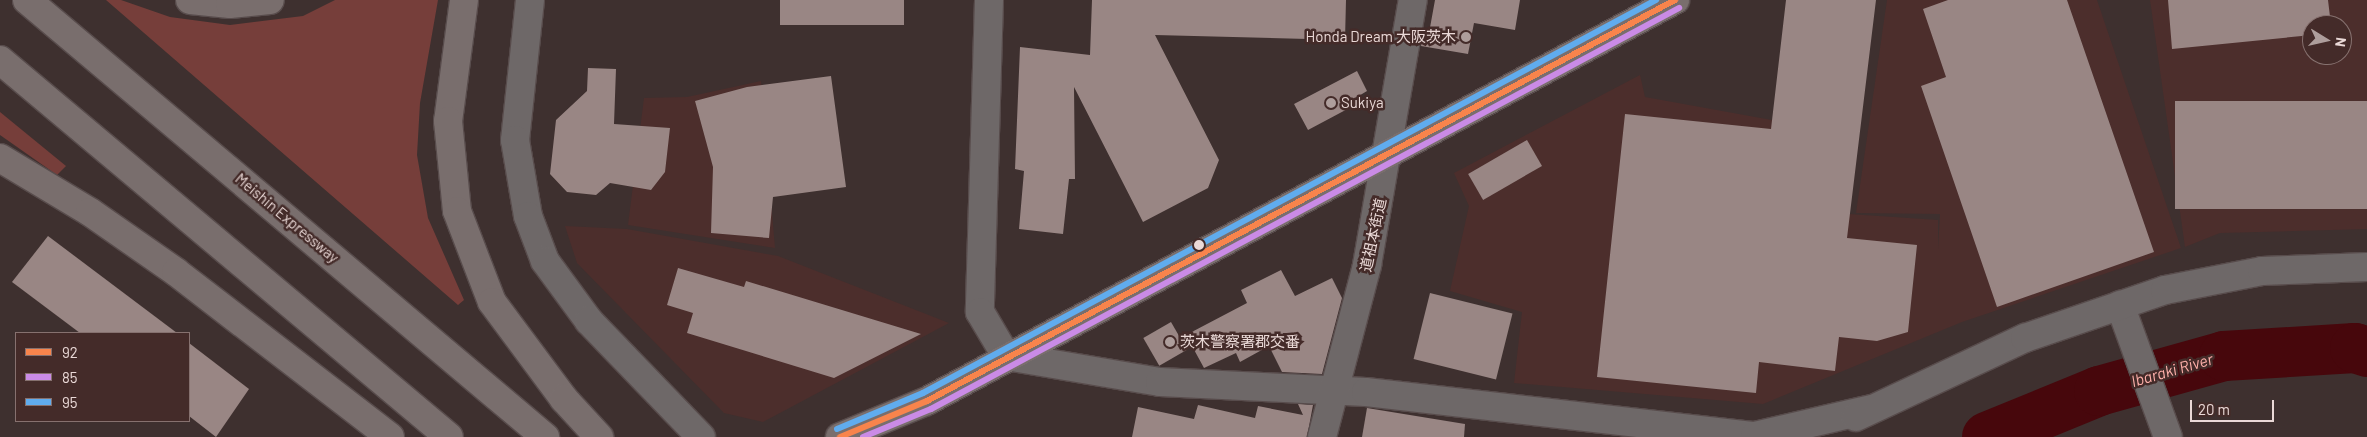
<!DOCTYPE html>
<html>
<head>
<meta charset="utf-8">
<style>
	body { margin:0 }
	#map { position:relative; width:2367px; height:437px; overflow:hidden; background:#3e302f; font-family:Barlow,"Noto Sans JP",sans-serif }
	div>[style] { position:absolute }
	.built>* { inset:0; background:#4c2e2c }
	.green>* { inset:0; background:#763e3a }
	.river>* { height:50px; margin:-25px; padding:0 25px; transform-origin:25px; border-radius:25px; background:#47070c }
	.building>* { inset:0; background:#998684; transform-origin:0 0 }
	.roads { filter:drop-shadow(1px 0 #584c4c) drop-shadow(-1px 0 #584c4c) drop-shadow(0 1px #584c4c) drop-shadow(0 -1px #584c4c) }
	.minor>* { height:28px; margin:-14px; padding:0 14px; transform-origin:14px; border-radius:14px; background:#6e6868 }
	.highway>* { height:28px; margin:-14px; padding:0 14px; transform-origin:14px; border-radius:14px; background:#796e6d }
	.bus-1>* { height:6px; margin:-3px; padding:0 3px; transform-origin:3px; border-radius:3px; background:#f8844c }
	.bus-2>* { height:6px; margin:-3px; padding:0 3px; transform-origin:3px; border-radius:3px; background:#ca8be6 }
	.bus-3>* { height:6px; margin:-3px; padding:0 3px; transform-origin:3px; border-radius:3px; background:#60acee }
	.dots>* { width:14px; height:14px; translate:-50% -50%; box-sizing:border-box; border:2px solid #442b29; border-radius:50% }
	span { translate:-50% -50%; white-space:nowrap; text-align:center; line-height:1.15; -webkit-text-stroke:5px #442b29; paint-order:stroke }
	.poi-label { font-size:15px; color:#ead9d7 }
	.right { translate:-100% -50%; text-align:right }
	.left { translate:0 -50%; text-align:left }
	.street-label { font-size:15px; color:#ead9d7 }
	.water-label { font-size:16px; color:#feb0aa; font-style:italic }
	.legend { position:absolute; left:15px; top:332px; width:175px; height:90px; box-sizing:border-box; background:#442b29; border:1px solid #86716f; margin:0; padding:6px 9px; list-style:none; font-size:15px; color:#ead9d7 }
	.legend li { display:flex; align-items:center; gap:10px; height:25px }
	.legend b { width:25px; border:1px solid #86716f }
	.north { position:absolute; left:2302px; top:15px; width:50px; height:50px; box-sizing:border-box; background:#442b29; border:1px solid #86716f; border-radius:50%; rotate:99deg; font-size:14px; font-weight:700; line-height:20px; text-align:center; color:#ead9d7 }
	.north::after { content:''; display:block; margin:auto; width:18px; height:22px; background:#ae9e9c; clip-path:polygon(50% 0,100% 100%,50% 72%,0 100%) }
	.scale { position:absolute; left:2190px; top:400px; width:84px; height:22px; box-sizing:border-box; border:2px solid #ead9d7; border-top:0; padding-left:6px; font-size:15px; line-height:18px; white-space:nowrap; color:#ead9d7; -webkit-text-stroke:4px #442b29; paint-order:stroke }
</style>
</head>
<body>
<div id="map">
	<div class="built">
		<i style="clip-path:polygon(1887px 0,2097px 0,2181px 248px,1962px 322px,1763px 404px,1514px 383px,1522px 312px,1450px 291px,1469px 206px,1454px 173px,1640px 75px,1645px 97px,1799px 125px,1789px 210px,1938px 220px,1938px 249px,1940px 214px,1856px 213px)"></i>
		<i style="clip-path:polygon(evenodd,2150px 0,2367px 0,2367px 229px,2220px 233px,2185px 247px,2150px 0,2312px 25px,2342px 25px,2342px 55px,2312px 55px,2312px 25px)"></i>
		<i style="clip-path:polygon(761px 81px,775px 248px,628px 225px,644px 98px,687px 97px)"></i>
		<i style="clip-path:polygon(565px 226px,627px 229px,778px 256px,949px 323px,763px 422px,724px 413px,577px 263px)"></i>
	</div>
	<div class="green">
		<i style="clip-path:polygon(106px 0,121px 0,170px 17px,230px 25px,303px 16px,335px 0,438px 0,420px 103px,417px 155px,428px 218px,464px 300px,458px 305px)"></i>
		<i style="clip-path:polygon(0 112px,66px 166px,57px 175px,0 135px)"></i>
	</div>
	<div class="river">
		<i style="left:1987px;top:437px;width:121px;rotate:-22.3deg"></i>
		<i style="left:2099px;top:391px;width:130px;rotate:-15.6deg"></i>
		<i style="left:2224px;top:356px;width:131px;rotate:-3.5deg"></i>
		<i style="left:2355px;top:348px;width:13px;rotate:18deg"></i>
	</div>
	<div class="building">
		<i style="left:780px;top:0;width:124px;height:25px"></i>
		<i style="clip-path:polygon(1092px 0,1346px 0,1345px 40px,1155px 35px,1219px 160px,1208px 188px,1143px 222px,1074px 87px,1075px 179px,1069px 179px,1063px 234px,1019px 229px,1024px 171px,1015px 169px,1020px 47px,1090px 55px)"></i>
		<i style="clip-path:polygon(1435px 0,1520px 0,1515px 30px,1474px 23px,1468px 54px,1421px 46px,1423px 36px,1429px 33px)"></i>
		<i style="clip-path:polygon(1786px 0,1876px 0,1847px 238px,1917px 245px,1908px 332px,1877px 341px,1839px 337px,1835px 371px,1759px 362px,1756px 393px,1597px 377px,1625px 114px,1771px 129px)"></i>
		<i style="clip-path:polygon(1948px 0,2067px 0,2154px 252px,1997px 307px,1921px 86px,1946px 77px,1923px 9px)"></i>
		<i style="clip-path:polygon(2168px 0,2328px 0,2331px 25px,2312px 25px,2312px 35px,2172px 49px)"></i>
		<i style="clip-path:polygon(588px 68px,616px 69px,614px 124px,670px 128px,665px 172px,651px 190px,610px 183px,596px 195px,567px 192px,550px 174px,556px 120px,587px 91px)"></i>
		<i style="clip-path:polygon(1357px 71px,1367px 91px,1352px 100px,1355px 105px,1308px 130px,1294px 104px)"></i>
		<i style="clip-path:polygon(831px 76px,846px 187px,773px 197px,769px 238px,711px 233px,713px 167px,695px 101px,747px 87px)"></i>
		<i style="left:2367px;top:101px;width:108px;height:192px;rotate:90deg"></i>
		<i style="left:1527px;top:140px;width:30px;height:68px;rotate:60deg"></i>
		<i style="clip-path:polygon(48px 236px,177px 333px,80px 333px,12px 282px)"></i>
		<i style="clip-path:polygon(678px 268px,744px 287px,746px 281px,921px 334px,834px 378px,687px 333px,693px 313px,667px 305px)"></i>
		<i style="clip-path:polygon(1281px 270px,1295px 296px,1332px 278px,1342px 298px,1322px 374px,1282px 372px,1269px 346px,1240px 362px,1236px 353px,1204px 368px,1186px 335px,1247px 303px,1241px 290px)"></i>
		<i style="left:1430px;top:293px;width:85px;height:68px;rotate:14deg"></i>
		<i style="left:1171px;top:322px;width:32px;height:32px;rotate:60deg"></i>
		<i style="clip-path:polygon(189px 343px,249px 389px,216px 437px,189px 416px)"></i>
		<i style="clip-path:polygon(1298px 404px,1313px 405px,1307px 437px,1132px 437px,1138px 407px,1194px 419px,1198px 405px,1255px 418px,1258px 406px,1303px 415px)"></i>
		<i style="clip-path:polygon(1367px 408px,1465px 424px,1464px 437px,1362px 437px)"></i>
	</div>
	<div class="roads">
		<div class="minor">
			<i style="left:530px;top:0;width:141px;rotate:96.1deg"></i>
			<i style="left:515px;top:140px;width:77px;rotate:80.3deg"></i>
			<i style="left:528px;top:216px;width:48px;rotate:69.3deg"></i>
			<i style="left:545px;top:261px;width:74px;rotate:53.7deg"></i>
			<i style="left:589px;top:321px;width:161px;rotate:46deg"></i>
			<i style="left:989px;top:0;width:312px;rotate:91.7deg"></i>
			<i style="left:980px;top:312px;width:51px;rotate:59.4deg"></i>
			<i style="left:1006px;top:356px;width:156px;rotate:9.6deg"></i>
			<i style="left:1160px;top:382px;width:206px;rotate:2.8deg"></i>
			<i style="left:1366px;top:392px;width:391px;rotate:6.5deg"></i>
			<i style="left:1755px;top:436px;width:119px;rotate:-13.1deg"></i>
			<i style="left:2120px;top:305px;width:140px;rotate:70deg"></i>
			<i style="left:1856px;top:417px;width:187px;rotate:-25.1deg"></i>
			<i style="left:2025px;top:338px;width:148px;rotate:-18.9deg"></i>
			<i style="left:2165px;top:290px;width:99px;rotate:-11.1deg"></i>
			<i style="left:2262px;top:271px;width:105px;rotate:-2.2deg"></i>
			<i style="left:1322px;top:437px;width:178px;rotate:-75.3deg"></i>
			<i style="left:1367px;top:265px;width:269px;rotate:-80.2deg"></i>
		</div>
		<div class="highway">
			<i style="left:27px;top:0;width:678px;rotate:40.15deg"></i>
			<i style="left:190px;top:0;width:40px;rotate:5.7deg"></i>
			<i style="left:230px;top:4px;width:40px;rotate:-5.7deg"></i>
			<i style="left:464px;top:0;width:122px;rotate:97.5deg"></i>
			<i style="left:448px;top:121px;width:90px;rotate:84.3deg"></i>
			<i style="left:457px;top:211px;width:97px;rotate:69deg"></i>
			<i style="left:492px;top:302px;width:121px;rotate:53.4deg"></i>
			<i style="left:564px;top:399px;width:52px;rotate:47.4deg"></i>
			<i style="left:0;top:60px;width:586px;rotate:40.02deg"></i>
			<i style="left:0;top:158px;width:105px;rotate:31deg"></i>
			<i style="left:90px;top:212px;width:105px;rotate:34.9deg"></i>
			<i style="left:176px;top:272px;width:270px;rotate:37.6deg"></i>
			<i style="left:840px;top:437px;width:94px;rotate:-22.5deg"></i>
			<i style="left:927px;top:401px;width:849px;rotate:-28.2deg"></i>
		</div>
	</div>
	<div class="bus-1">
		<i style="left:840px;top:437px;width:94px;rotate:-22.5deg"></i>
		<i style="left:927px;top:401px;width:849px;rotate:-28.2deg"></i>
	</div>
	<div class="bus-2">
		<i style="left:863px;top:437px;width:74px;rotate:-22.4deg"></i>
		<i style="left:931px;top:409px;width:849px;rotate:-28.2deg"></i>
	</div>
	<div class="bus-3">
		<i style="left:837px;top:429px;width:93px;rotate:-22.7deg"></i>
		<i style="left:923px;top:393px;width:832px;rotate:-28.2deg"></i>
	</div>
	<div class="dots">
		<i style="left:1466px;top:37px;background:#ae9e9c"></i>
		<i style="left:1331px;top:103px;background:#ae9e9c"></i>
		<i style="left:1199px;top:245px;background:#ead9d7"></i>
		<i style="left:1170px;top:342px;background:#ae9e9c"></i>
	</div>
	<div class="poi-label">
		<span class="right" style="left:1456px;top:37px">Honda Dream 大阪茨木</span>
		<span class="left" style="left:1341px;top:103px">Sukiya</span>
		<span class="left" style="left:1180px;top:342px">茨木警察署郡交番</span>
	</div>
	<div class="street-label">
		<span style="left:287px;top:218px;rotate:40deg">Meishin Expressway</span>
		<span style="left:1373px;top:235px;rotate:-78deg">道祖本街道</span>
	</div>
	<div class="water-label">
		<span style="left:2172px;top:370px;rotate:-16deg">Ibaraki River</span>
	</div>
	<ul class="legend">
	<li><b style="height:6px;background:#f8844c"></b>92</li>
	<li><b style="height:6px;background:#ca8be6"></b>85</li>
	<li><b style="height:6px;background:#60acee"></b>95</li>
	</ul>
	<div class="north">N</div>
	<div class="scale">20 m</div>
</div>
</body>
</html>
